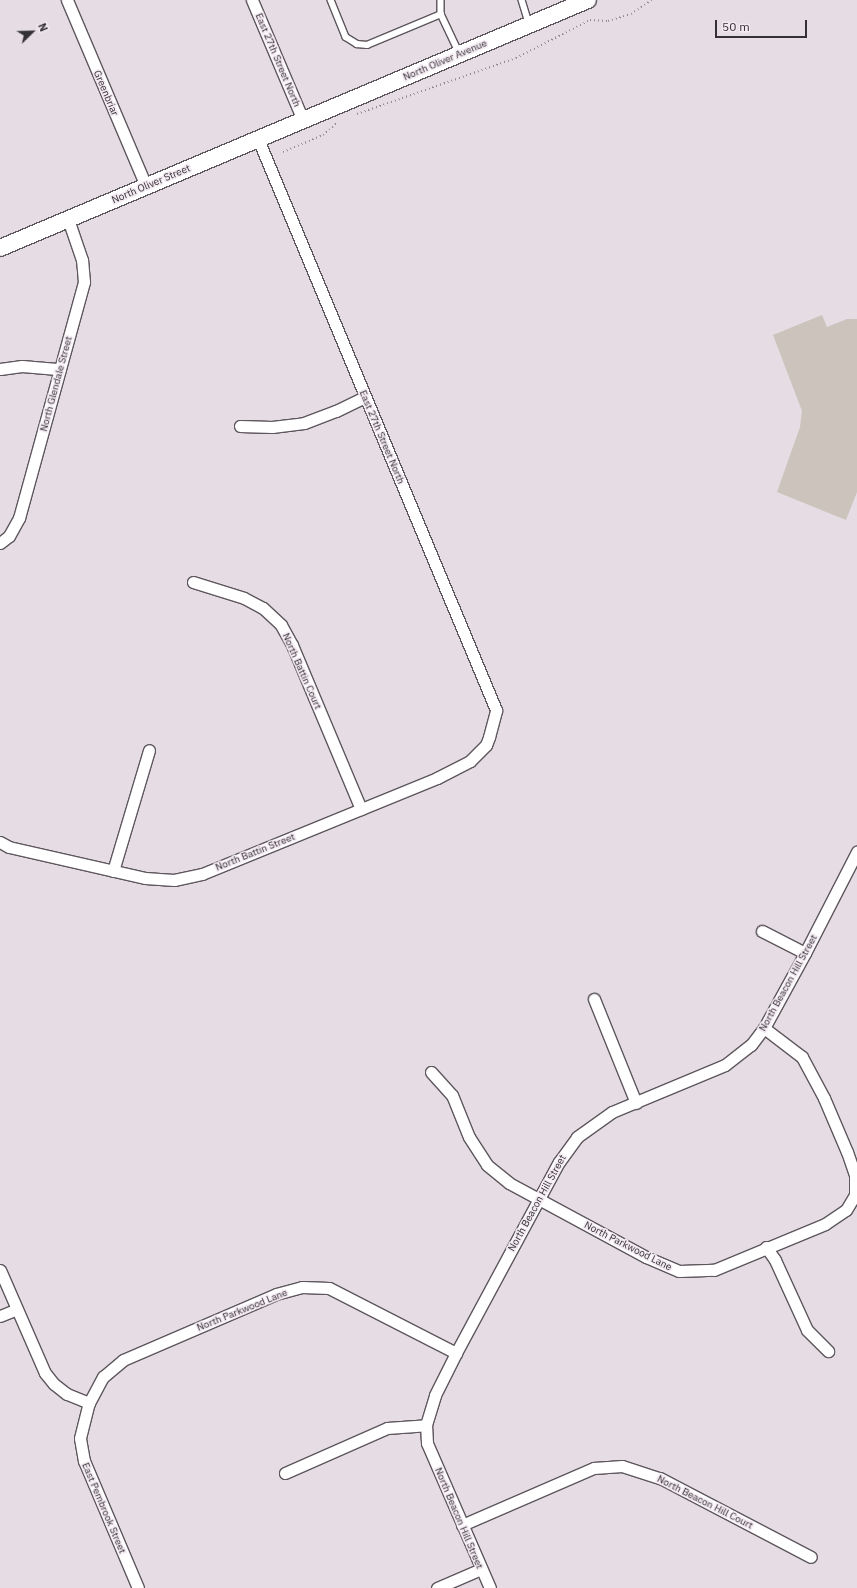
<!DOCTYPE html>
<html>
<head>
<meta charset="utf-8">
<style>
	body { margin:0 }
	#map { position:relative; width:857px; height:1588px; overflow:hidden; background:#e5dce4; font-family:"IBM Plex Sans",sans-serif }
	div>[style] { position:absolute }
	.building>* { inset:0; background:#ccc3bc }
	.path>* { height:2px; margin-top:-1px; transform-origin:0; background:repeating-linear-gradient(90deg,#928c92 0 1px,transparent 0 4px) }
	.roads { filter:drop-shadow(1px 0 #5e575d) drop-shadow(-1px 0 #5e575d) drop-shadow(0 1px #5e575d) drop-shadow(0 -1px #5e575d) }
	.lane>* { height:5.5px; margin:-2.75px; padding:0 2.75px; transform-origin:2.75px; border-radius:2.75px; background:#fff }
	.street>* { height:11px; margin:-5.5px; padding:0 5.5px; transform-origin:5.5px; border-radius:5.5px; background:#fff }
	.secondary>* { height:16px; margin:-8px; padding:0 8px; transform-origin:8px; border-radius:8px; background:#fff }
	span { translate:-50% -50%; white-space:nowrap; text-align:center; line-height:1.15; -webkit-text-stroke:3px #f2e9f1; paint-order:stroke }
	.street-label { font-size:10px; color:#343134 }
	.north { position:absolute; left:12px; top:12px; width:40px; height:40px; -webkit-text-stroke:3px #f2e9f1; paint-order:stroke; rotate:67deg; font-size:11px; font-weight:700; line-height:16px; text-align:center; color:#343134 }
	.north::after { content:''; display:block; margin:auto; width:14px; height:18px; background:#343134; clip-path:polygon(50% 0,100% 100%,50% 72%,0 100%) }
	.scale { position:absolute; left:715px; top:20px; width:92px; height:18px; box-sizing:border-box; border:2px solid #343134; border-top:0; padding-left:5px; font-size:12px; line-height:14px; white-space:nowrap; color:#343134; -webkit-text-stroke:3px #f2e9f1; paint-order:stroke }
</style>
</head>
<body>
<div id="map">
	<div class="building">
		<i style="clip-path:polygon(822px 315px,827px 327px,847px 319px,857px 319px,857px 492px,846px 520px,777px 492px,800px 427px,802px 411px,773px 335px)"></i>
	</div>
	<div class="path">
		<i style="left:357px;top:114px;width:169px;rotate:-19.4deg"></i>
		<i style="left:516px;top:58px;width:83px;rotate:-27.2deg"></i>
		<i style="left:590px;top:20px;width:18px;rotate:3deg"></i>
		<i style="left:608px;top:21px;width:24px;rotate:-17deg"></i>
		<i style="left:631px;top:14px;width:25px;rotate:-34deg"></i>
		<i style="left:283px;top:152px;width:43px;rotate:-23deg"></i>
		<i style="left:323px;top:135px;width:20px;rotate:-41deg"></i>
	</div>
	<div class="roads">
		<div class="lane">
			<i style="left:331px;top:0;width:40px;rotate:68deg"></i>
			<i style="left:346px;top:37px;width:13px;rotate:32deg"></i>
			<i style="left:357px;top:44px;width:10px;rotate:6deg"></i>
			<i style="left:367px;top:45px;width:80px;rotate:-22.7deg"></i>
			<i style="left:441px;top:0;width:14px;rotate:90deg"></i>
			<i style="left:441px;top:14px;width:42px;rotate:64.7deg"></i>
			<i style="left:522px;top:0;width:24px;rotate:73deg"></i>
		</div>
		<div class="street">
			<i style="left:67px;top:0;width:202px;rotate:67deg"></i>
			<i style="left:252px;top:0;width:130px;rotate:67deg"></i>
			<i style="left:0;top:369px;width:22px;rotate:-8deg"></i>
			<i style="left:22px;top:366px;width:38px;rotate:5deg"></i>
			<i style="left:240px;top:426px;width:32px;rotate:2deg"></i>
			<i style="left:272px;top:427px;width:32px;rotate:-7deg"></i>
			<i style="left:304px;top:423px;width:34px;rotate:-21deg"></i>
			<i style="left:336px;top:411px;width:32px;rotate:-26deg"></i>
			<i style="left:0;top:543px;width:11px;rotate:-38deg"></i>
			<i style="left:9px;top:536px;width:21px;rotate:-61deg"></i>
			<i style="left:19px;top:518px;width:245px;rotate:-74.6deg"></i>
			<i style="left:84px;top:282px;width:22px;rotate:-95deg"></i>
			<i style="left:82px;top:260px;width:43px;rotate:-108.9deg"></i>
			<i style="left:193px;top:582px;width:53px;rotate:17.4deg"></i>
			<i style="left:244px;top:598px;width:21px;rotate:28deg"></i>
			<i style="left:263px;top:608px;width:25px;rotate:43deg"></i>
			<i style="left:281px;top:625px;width:23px;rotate:61deg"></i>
			<i style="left:292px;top:645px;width:178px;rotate:67.2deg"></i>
			<i style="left:0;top:842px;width:10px;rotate:29deg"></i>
			<i style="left:9px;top:847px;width:139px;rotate:12.8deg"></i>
			<i style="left:145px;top:878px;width:29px;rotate:4deg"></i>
			<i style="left:174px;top:880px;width:29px;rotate:-12deg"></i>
			<i style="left:202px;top:874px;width:254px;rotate:-22.2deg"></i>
			<i style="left:437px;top:778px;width:37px;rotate:-27deg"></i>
			<i style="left:470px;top:761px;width:23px;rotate:-45deg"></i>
			<i style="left:486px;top:745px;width:9px;rotate:-69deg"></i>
			<i style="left:489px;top:737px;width:28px;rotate:-75deg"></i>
			<i style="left:496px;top:710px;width:619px;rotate:-112.63deg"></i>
			<i style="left:113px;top:871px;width:126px;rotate:-73.4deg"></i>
			<i style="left:762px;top:931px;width:48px;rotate:27.1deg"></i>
			<i style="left:594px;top:999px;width:112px;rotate:68deg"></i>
			<i style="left:431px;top:1072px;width:31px;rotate:48deg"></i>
			<i style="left:452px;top:1095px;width:45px;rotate:68deg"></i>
			<i style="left:469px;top:1137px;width:33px;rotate:57deg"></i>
			<i style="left:487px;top:1165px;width:28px;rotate:39deg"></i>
			<i style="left:509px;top:1183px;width:156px;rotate:28.4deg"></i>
			<i style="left:646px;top:1257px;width:36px;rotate:23deg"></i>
			<i style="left:679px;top:1271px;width:35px;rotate:-2deg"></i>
			<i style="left:714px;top:1270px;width:120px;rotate:-22.5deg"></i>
			<i style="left:825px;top:1224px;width:25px;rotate:-34deg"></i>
			<i style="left:846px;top:1210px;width:17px;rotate:-59deg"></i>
			<i style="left:855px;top:1195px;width:20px;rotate:-90deg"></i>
			<i style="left:855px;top:1175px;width:24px;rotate:-109deg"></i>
			<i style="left:847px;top:1152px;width:59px;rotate:-113.1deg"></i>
			<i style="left:824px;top:1098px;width:47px;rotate:-118.2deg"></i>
			<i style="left:802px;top:1057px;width:48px;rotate:-142.7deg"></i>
			<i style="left:766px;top:1247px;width:16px;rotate:55deg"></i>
			<i style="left:775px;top:1260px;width:77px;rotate:65.4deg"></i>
			<i style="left:807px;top:1330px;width:30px;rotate:45deg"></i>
			<i style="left:0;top:1270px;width:112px;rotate:66.4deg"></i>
			<i style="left:45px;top:1373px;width:14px;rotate:51deg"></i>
			<i style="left:54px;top:1384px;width:16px;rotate:38deg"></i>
			<i style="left:67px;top:1394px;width:24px;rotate:22deg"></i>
			<i style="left:0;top:1316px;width:18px;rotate:-22deg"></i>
			<i style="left:285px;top:1473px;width:111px;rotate:-23.8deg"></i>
			<i style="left:387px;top:1428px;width:39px;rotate:-4deg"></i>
			<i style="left:462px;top:1525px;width:144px;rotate:-23.4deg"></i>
			<i style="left:594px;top:1468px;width:28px;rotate:-4deg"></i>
			<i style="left:622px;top:1466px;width:40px;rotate:18deg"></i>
			<i style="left:660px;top:1478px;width:170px;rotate:27.6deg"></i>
			<i style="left:138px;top:1588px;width:138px;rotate:-113deg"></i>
			<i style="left:84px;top:1461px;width:23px;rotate:-100deg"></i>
			<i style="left:80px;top:1438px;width:36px;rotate:-76deg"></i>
			<i style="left:89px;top:1403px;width:30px;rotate:-62deg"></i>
			<i style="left:103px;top:1377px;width:26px;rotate:-40deg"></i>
			<i style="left:123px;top:1360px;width:167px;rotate:-23.3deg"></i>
			<i style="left:276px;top:1294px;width:27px;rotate:-15deg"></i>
			<i style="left:302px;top:1287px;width:27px;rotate:2deg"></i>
			<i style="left:329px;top:1288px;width:143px;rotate:27.1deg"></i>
			<i style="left:437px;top:1588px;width:48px;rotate:-23.4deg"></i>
			<i style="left:490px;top:1588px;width:158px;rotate:-113.5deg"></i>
			<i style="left:427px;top:1443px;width:18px;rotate:-93deg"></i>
			<i style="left:426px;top:1425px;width:31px;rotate:-73deg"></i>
			<i style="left:435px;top:1395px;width:47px;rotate:-63.4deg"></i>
			<i style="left:456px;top:1353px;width:217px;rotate:-61.7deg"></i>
			<i style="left:559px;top:1162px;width:31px;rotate:-54deg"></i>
			<i style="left:577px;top:1137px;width:43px;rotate:-35.5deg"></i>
			<i style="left:612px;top:1112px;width:122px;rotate:-22.6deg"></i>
			<i style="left:725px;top:1065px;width:33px;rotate:-38deg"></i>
			<i style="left:751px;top:1045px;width:21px;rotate:-53deg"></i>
			<i style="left:764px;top:1028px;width:85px;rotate:-61.3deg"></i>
			<i style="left:805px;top:953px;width:114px;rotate:-62.8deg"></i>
		</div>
		<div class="secondary">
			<i style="left:0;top:248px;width:638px;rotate:-22.87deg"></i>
		</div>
	</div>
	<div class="street-label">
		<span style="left:278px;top:60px;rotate:67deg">East 27th Street North</span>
		<span style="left:445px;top:60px;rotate:-23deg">North Oliver Avenue</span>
		<span style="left:106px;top:93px;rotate:67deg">Greenbriar</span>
		<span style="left:151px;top:184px;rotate:-23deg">North Oliver Street</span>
		<span style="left:56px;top:384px;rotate:-75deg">North Glendale Street</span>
		<span style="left:382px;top:437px;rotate:67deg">East 27th Street North</span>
		<span style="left:302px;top:671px;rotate:66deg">North Battin Court</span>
		<span style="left:255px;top:852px;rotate:-22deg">North Battin Street</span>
		<span style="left:788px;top:983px;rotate:-61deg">North Beacon Hill Street</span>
		<span style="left:537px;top:1203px;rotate:-61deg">North Beacon Hill Street</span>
		<span style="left:628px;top:1246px;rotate:27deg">North Parkwood Lane</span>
		<span style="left:242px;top:1310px;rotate:-22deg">North Parkwood Lane</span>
		<span style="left:705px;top:1502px;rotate:27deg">North Beacon Hill Court</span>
		<span style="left:104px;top:1508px;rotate:67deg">East Pembrook Street</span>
		<span style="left:459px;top:1518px;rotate:67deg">North Beacon Hill Street</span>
	</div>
	<div class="north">N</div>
	<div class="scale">50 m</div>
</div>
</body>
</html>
